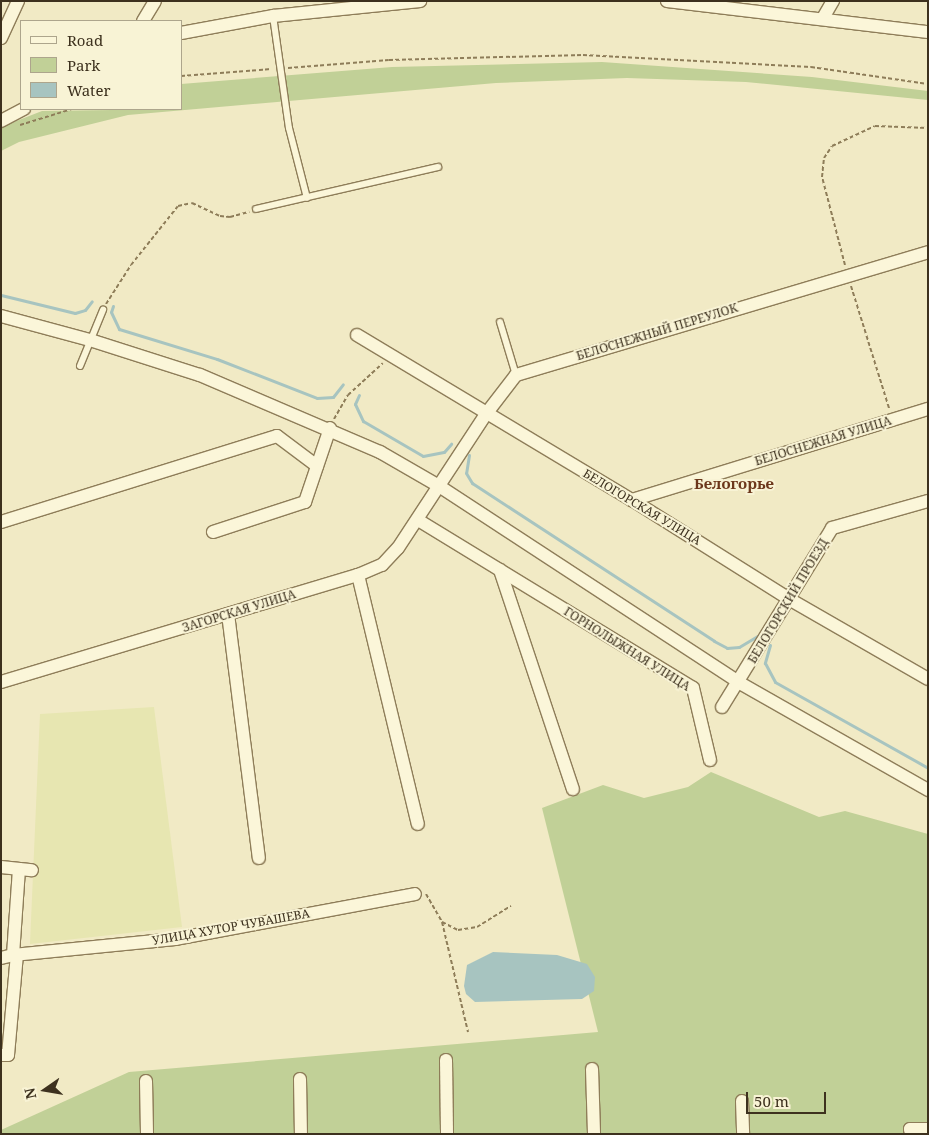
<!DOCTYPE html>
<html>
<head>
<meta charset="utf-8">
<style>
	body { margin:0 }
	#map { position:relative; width:929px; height:1135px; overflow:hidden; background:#f1eac5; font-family:"Noto Serif",serif }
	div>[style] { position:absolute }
	.farmland>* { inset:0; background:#e7e6b1 }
	.green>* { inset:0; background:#c1d097 }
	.water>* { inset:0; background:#a7c4c0 }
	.stream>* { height:3px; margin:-1.5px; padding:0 1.5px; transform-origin:1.5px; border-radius:1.5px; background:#a7c4c0 }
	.path>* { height:2px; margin-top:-1px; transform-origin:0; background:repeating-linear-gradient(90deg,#8e7d59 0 4px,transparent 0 6.5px) }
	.roads { filter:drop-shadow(1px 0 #8e7d59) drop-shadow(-1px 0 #8e7d59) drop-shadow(0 1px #8e7d59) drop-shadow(0 -1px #8e7d59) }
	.lane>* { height:6px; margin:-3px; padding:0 3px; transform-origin:3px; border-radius:3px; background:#fbf6d9 }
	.street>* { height:12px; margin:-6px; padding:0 6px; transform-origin:6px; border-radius:6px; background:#fbf6d9 }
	span { translate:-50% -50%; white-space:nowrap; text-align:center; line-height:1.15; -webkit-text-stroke:4px #f8f3d5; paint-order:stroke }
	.street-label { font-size:12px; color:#3d311e }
	.quarter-label { font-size:15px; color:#6c371b; font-weight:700 }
	.frame { position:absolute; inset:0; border:2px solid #3d311e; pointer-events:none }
	.legend { position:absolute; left:20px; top:20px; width:162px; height:90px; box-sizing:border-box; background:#f8f3d5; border:1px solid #ada58c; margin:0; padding:6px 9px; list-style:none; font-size:15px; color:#3d311e }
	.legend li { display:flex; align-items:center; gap:10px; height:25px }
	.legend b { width:25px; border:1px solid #ada58c }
	.north { position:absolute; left:20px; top:1065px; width:50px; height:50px; -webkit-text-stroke:4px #f8f3d5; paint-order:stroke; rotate:257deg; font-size:14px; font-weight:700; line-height:20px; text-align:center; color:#3d311e }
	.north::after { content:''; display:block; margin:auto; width:18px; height:22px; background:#3d311e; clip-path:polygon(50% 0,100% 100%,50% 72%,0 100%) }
	.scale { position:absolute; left:746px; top:1092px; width:80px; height:22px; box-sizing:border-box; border:2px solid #3d311e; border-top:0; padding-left:6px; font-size:15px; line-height:18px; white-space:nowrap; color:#3d311e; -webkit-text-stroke:4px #f8f3d5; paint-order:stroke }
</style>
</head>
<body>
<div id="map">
	<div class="farmland">
		<i style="clip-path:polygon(154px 707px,182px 927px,30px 944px,40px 714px)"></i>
	</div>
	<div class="green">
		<i style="clip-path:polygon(602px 62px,812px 77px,928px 91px,928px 100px,746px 82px,627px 78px,496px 83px,128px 115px,19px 142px,1px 151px,1px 127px,42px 111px,181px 109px,181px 84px,392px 67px)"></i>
		<i style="clip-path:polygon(711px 772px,819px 817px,845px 811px,928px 834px,928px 1134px,1px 1134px,1px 1130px,129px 1072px,598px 1032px,542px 808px,603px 785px,644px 798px,688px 787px)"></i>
	</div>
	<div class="water">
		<i style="clip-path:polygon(493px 952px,557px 955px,587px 964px,595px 977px,594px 991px,582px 999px,475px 1002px,466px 994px,464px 986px,467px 965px)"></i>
	</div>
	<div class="stream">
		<i style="left:1px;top:295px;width:76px;rotate:13.7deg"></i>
		<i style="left:75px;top:313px;width:10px;rotate:-17deg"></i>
		<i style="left:85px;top:310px;width:11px;rotate:-52deg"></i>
		<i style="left:113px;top:306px;width:6px;rotate:108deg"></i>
		<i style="left:111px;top:312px;width:19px;rotate:65deg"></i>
		<i style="left:119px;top:329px;width:102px;rotate:17deg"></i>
		<i style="left:217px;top:359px;width:107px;rotate:21.3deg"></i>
		<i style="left:317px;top:398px;width:16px;rotate:-4deg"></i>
		<i style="left:333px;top:397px;width:16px;rotate:-52deg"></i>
		<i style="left:359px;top:395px;width:10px;rotate:114deg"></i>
		<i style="left:355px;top:404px;width:19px;rotate:65deg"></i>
		<i style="left:363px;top:421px;width:69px;rotate:30.3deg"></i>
		<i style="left:423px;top:456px;width:21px;rotate:-11deg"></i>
		<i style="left:444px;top:452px;width:11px;rotate:-49deg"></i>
		<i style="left:469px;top:455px;width:18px;rotate:99deg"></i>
		<i style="left:466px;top:473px;width:12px;rotate:59deg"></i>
		<i style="left:472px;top:483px;width:289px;rotate:33.1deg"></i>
		<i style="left:714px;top:641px;width:15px;rotate:28deg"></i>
		<i style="left:727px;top:648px;width:12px;rotate:-5deg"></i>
		<i style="left:739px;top:647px;width:21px;rotate:-31deg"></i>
		<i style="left:770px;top:645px;width:19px;rotate:106deg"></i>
		<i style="left:765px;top:663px;width:21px;rotate:62deg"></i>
		<i style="left:775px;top:682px;width:176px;rotate:29.3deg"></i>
	</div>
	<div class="path">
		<i style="left:288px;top:68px;width:101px;rotate:-4.5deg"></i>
		<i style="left:389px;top:60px;width:194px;rotate:-1.5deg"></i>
		<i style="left:583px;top:55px;width:228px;rotate:3deg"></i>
		<i style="left:811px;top:67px;width:118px;rotate:8.3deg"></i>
		<i style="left:181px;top:76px;width:90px;rotate:-4.4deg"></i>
		<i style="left:20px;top:125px;width:54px;rotate:-17.1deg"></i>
		<i style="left:845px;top:265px;width:91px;rotate:-104.6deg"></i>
		<i style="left:822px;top:177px;width:19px;rotate:-84deg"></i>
		<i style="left:824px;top:158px;width:14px;rotate:-56deg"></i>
		<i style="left:832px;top:146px;width:47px;rotate:-24.9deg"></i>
		<i style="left:875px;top:126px;width:53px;rotate:2.2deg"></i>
		<i style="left:851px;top:286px;width:128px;rotate:72.7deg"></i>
		<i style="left:106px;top:304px;width:46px;rotate:-57.3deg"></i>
		<i style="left:131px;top:265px;width:75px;rotate:-51.5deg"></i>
		<i style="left:178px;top:206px;width:14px;rotate:-12deg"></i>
		<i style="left:192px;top:203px;width:31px;rotate:25deg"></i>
		<i style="left:220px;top:216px;width:10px;rotate:6deg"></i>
		<i style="left:230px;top:217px;width:20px;rotate:-15deg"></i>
		<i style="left:334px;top:419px;width:28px;rotate:-60deg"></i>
		<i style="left:348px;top:395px;width:47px;rotate:-42.4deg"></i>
		<i style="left:426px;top:894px;width:32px;rotate:60deg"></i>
		<i style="left:442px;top:922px;width:18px;rotate:27deg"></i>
		<i style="left:458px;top:930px;width:19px;rotate:-9deg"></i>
		<i style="left:477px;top:927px;width:40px;rotate:-32deg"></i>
		<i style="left:442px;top:922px;width:113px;rotate:76.7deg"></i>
	</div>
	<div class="roads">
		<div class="lane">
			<i style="left:273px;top:16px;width:113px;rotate:81.9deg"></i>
			<i style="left:289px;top:128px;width:72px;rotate:75.6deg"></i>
			<i style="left:256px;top:209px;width:187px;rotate:-13deg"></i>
			<i style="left:500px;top:322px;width:55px;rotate:73.2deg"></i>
			<i style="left:80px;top:366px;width:61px;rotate:-67.7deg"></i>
		</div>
		<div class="street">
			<i style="left:667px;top:1px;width:263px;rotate:6.8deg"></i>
			<i style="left:823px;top:18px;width:20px;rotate:-60deg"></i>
			<i style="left:143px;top:21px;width:23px;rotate:-59deg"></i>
			<i style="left:181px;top:33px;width:94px;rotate:-10.5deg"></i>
			<i style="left:273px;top:16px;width:148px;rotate:-5.8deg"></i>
			<i style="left:1px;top:38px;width:41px;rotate:-65.3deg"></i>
			<i style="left:1px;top:121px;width:26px;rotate:-28deg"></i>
			<i style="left:1px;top:316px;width:92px;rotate:15.1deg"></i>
			<i style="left:90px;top:340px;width:115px;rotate:17.7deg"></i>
			<i style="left:200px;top:375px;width:196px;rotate:23.2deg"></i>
			<i style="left:380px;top:452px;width:68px;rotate:30deg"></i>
			<i style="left:439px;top:486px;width:358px;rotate:33.2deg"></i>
			<i style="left:738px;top:682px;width:219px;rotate:29.6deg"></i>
			<i style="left:357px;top:335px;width:321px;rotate:31deg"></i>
			<i style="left:632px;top:500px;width:186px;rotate:32.2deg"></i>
			<i style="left:789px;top:599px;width:160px;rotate:29.9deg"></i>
			<i style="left:632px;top:500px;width:310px;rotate:-17.1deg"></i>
			<i style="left:418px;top:520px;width:322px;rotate:31.4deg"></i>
			<i style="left:693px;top:688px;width:74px;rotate:76.7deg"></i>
			<i style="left:1px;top:522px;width:289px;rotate:-17.3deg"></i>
			<i style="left:277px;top:436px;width:50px;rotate:36.9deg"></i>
			<i style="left:213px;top:532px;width:97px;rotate:-18.1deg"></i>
			<i style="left:305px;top:502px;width:78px;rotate:-71.3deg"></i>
			<i style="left:500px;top:570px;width:231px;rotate:71.6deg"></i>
			<i style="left:358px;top:575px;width:256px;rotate:76.5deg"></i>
			<i style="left:228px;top:614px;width:246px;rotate:82.8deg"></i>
			<i style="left:1px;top:682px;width:373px;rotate:-16.7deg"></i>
			<i style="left:358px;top:575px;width:26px;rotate:-23deg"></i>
			<i style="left:382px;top:565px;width:23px;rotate:-47deg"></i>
			<i style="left:398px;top:548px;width:160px;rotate:-56.7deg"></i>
			<i style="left:486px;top:414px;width:49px;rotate:-52.4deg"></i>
			<i style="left:516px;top:375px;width:430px;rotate:-16.6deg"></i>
			<i style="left:722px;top:707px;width:210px;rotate:-58.4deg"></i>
			<i style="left:832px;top:528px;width:100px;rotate:-15.7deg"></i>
			<i style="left:1px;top:867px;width:31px;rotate:6deg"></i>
			<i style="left:19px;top:869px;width:86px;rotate:94deg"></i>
			<i style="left:13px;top:955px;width:163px;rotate:-5.6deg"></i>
			<i style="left:175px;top:939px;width:244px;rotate:-10.6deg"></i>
			<i style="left:1px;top:958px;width:12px;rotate:-14deg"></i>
			<i style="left:1px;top:1055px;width:7px"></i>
			<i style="left:8px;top:1055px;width:100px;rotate:-84.9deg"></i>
			<i style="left:446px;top:1060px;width:74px;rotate:89.2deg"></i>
			<i style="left:592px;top:1069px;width:65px;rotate:88.2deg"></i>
			<i style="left:300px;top:1079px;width:55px;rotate:89deg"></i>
			<i style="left:146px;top:1081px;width:53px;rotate:88.9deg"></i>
			<i style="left:742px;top:1101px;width:33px;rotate:88deg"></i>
			<i style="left:911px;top:1134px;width:5px;rotate:-101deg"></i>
			<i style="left:910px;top:1129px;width:18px"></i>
		</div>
	</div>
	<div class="street-label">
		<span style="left:657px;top:332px;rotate:-17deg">БЕЛОСНЕЖНЫЙ ПЕРЕУЛОК</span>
		<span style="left:823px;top:441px;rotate:-17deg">БЕЛОСНЕЖНАЯ УЛИЦА</span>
		<span style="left:642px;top:507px;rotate:31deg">БЕЛОГОРСКАЯ УЛИЦА</span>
		<span style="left:788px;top:601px;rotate:-59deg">БЕЛОГОРСКИЙ ПРОЕЗД</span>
		<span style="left:239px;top:611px;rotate:-17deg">ЗАГОРСКАЯ УЛИЦА</span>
		<span style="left:627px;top:649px;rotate:32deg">ГОРНОЛЫЖНАЯ УЛИЦА</span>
		<span style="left:231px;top:927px;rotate:-10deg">УЛИЦА ХУТОР ЧУВАШЕВА</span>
	</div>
	<div class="quarter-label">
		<span style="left:734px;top:484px">Белогорье</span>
	</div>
	<div class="frame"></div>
	<ul class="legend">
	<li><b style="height:6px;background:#fbf6d9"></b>Road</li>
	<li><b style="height:14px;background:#c1d097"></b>Park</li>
	<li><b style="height:14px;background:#a7c4c0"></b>Water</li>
	</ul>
	<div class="north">N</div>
	<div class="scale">50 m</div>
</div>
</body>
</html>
